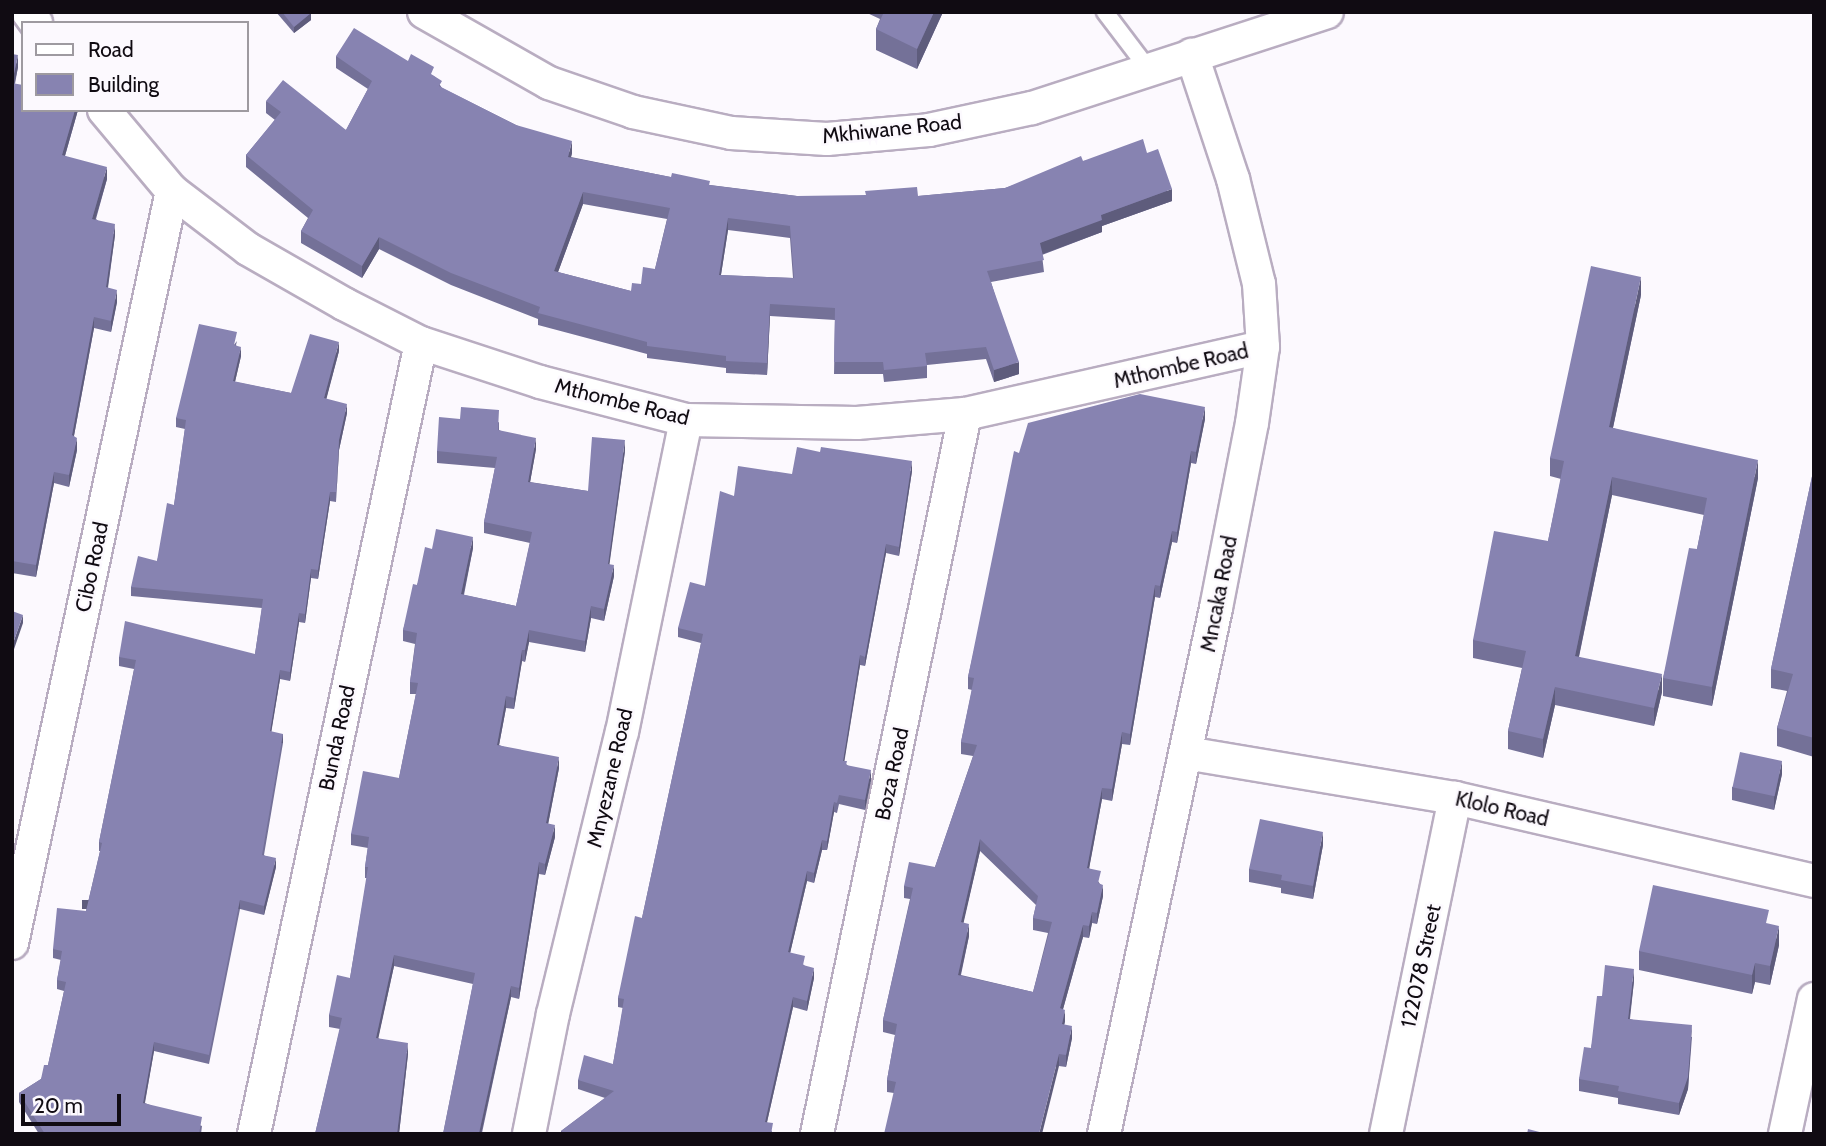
<!DOCTYPE html>
<html>
<head>
<meta charset="utf-8">
<style>
	body { margin:0 }
	#map { position:relative; width:1826px; height:1146px; overflow:hidden; background:#fcf9fe; font-family:Cabin,sans-serif }
	div>[style] { position:absolute }
	.roads { filter:drop-shadow(2px 0 #b9adc1) drop-shadow(-2px 0 #b9adc1) drop-shadow(0 2px #b9adc1) drop-shadow(0 -2px #b9adc1) }
	.lane>* { height:16px; margin:-8px; padding:0 8px; transform-origin:8px; border-radius:8px; background:#fff }
	.street>* { height:32px; margin:-16px; padding:0 16px; transform-origin:16px; border-radius:16px; background:#fff }
	.wall>* { inset:0; background:#747198 }
	.shaded-wall>* { inset:0; background:#5e5c7c; transform-origin:0 0 }
	.building>* { inset:0; background:#8783b1; transform-origin:0 0 }
	span { translate:-50% -50%; white-space:nowrap; text-align:center; line-height:1.15; -webkit-text-stroke:5px #fcf9fe; paint-order:stroke }
	.street-label { font-size:21px; color:#100b12 }
	.frame { position:absolute; inset:0; border:14px solid #100b12; pointer-events:none }
	.legend { position:absolute; left:21px; top:21px; width:228px; height:91px; box-sizing:border-box; background:#fcf9fe; border:2px solid #9e9aa0; margin:0; padding:9px 12px; list-style:none; font-size:21px; color:#100b12 }
	.legend li { display:flex; align-items:center; gap:14px; height:35px }
	.legend b { width:35px; border:2px solid #9e9aa0 }
	.scale { position:absolute; left:21px; top:1094px; width:100px; height:32px; box-sizing:border-box; border:4px solid #100b12; border-top:0; padding-left:9px; font-size:21px; line-height:24px; white-space:nowrap; color:#100b12; -webkit-text-stroke:5px #fcf9fe; paint-order:stroke }
</style>
</head>
<body>
<div id="map">
	<div class="roads">
		<div class="lane">
			<i style="left:1105px;top:12px;width:73px;rotate:52.8deg"></i>
		</div>
		<div class="street">
			<i style="left:28px;top:12px;width:14px;rotate:54deg"></i>
			<i style="left:424px;top:12px;width:144px;rotate:29.6deg"></i>
			<i style="left:549px;top:83px;width:89px;rotate:19deg"></i>
			<i style="left:633px;top:112px;width:100px;rotate:12.1deg"></i>
			<i style="left:731px;top:133px;width:96px;rotate:3.6deg"></i>
			<i style="left:827px;top:139px;width:102px;rotate:-5deg"></i>
			<i style="left:929px;top:130px;width:105px;rotate:-12.1deg"></i>
			<i style="left:1032px;top:108px;width:310px;rotate:-18deg"></i>
			<i style="left:104px;top:110px;width:106px;rotate:50deg"></i>
			<i style="left:172px;top:191px;width:96px;rotate:37.3deg"></i>
			<i style="left:248px;top:249px;width:111px;rotate:29.8deg"></i>
			<i style="left:344px;top:304px;width:86px;rotate:26.9deg"></i>
			<i style="left:421px;top:343px;width:125px;rotate:18.1deg"></i>
			<i style="left:540px;top:382px;width:151px;rotate:14.6deg"></i>
			<i style="left:686px;top:420px;width:171px;rotate:1deg"></i>
			<i style="left:857px;top:423px;width:108px;rotate:-4.8deg"></i>
			<i style="left:965px;top:414px;width:305px;rotate:-12.7deg"></i>
			<i style="left:1186px;top:753px;width:273px;rotate:9.5deg"></i>
			<i style="left:1455px;top:798px;width:368px;rotate:13deg"></i>
			<i style="left:12px;top:943px;width:769px;rotate:-77.99deg"></i>
			<i style="left:254px;top:1134px;width:808px;rotate:-78.08deg"></i>
			<i style="left:529px;top:1134px;width:122px;rotate:-78.7deg"></i>
			<i style="left:553px;top:1014px;width:290px;rotate:-76.3deg"></i>
			<i style="left:622px;top:732px;width:318px;rotate:-78.4deg"></i>
			<i style="left:817px;top:1134px;width:735px;rotate:-78.38deg"></i>
			<i style="left:1104px;top:1134px;width:538px;rotate:-77.98deg"></i>
			<i style="left:1216px;top:608px;width:188px;rotate:-79deg"></i>
			<i style="left:1252px;top:423px;width:77px;rotate:-81.8deg"></i>
			<i style="left:1263px;top:347px;width:63px;rotate:-93.6deg"></i>
			<i style="left:1259px;top:284px;width:108px;rotate:-103.9deg"></i>
			<i style="left:1233px;top:179px;width:131px;rotate:-108.3deg"></i>
			<i style="left:1386px;top:1134px;width:343px;rotate:-78.4deg"></i>
			<i style="left:1785px;top:1134px;width:138px;rotate:-77.9deg"></i>
		</div>
	</div>
	<div class="wall">
		<i style="clip-path:polygon(276px 12px,311px 12px,311px 20px,294px 33px)"></i>
		<i style="clip-path:polygon(865px 12px,943px 12px,917px 69px,876px 50px,876px 29px,880px 19px)"></i>
		<i style="clip-path:polygon(12px 54px,18px 67px,15px 84px,23px 110px,78px 110px,65px 156px,107px 179px,96px 219px,115px 235px,108px 288px,117px 302px,111px 332px,94px 328px,74px 436px,77px 450px,69px 487px,54px 483px,36px 577px,12px 573px)"></i>
		<i style="clip-path:polygon(evenodd,336px 56px,434px 76px,442px 88px,572px 153px,571px 157px,710px 185px,797px 196px,918px 196px,1005px 188px,1083px 161px,1147px 153px,1172px 201px,1102px 226px,1102px 232px,1042px 255px,1044px 272px,991px 282px,1019px 374px,994px 382px,986px 359px,927px 365px,927px 378px,884px 382px,883px 374px,834px 374px,835px 320px,770px 316px,767px 375px,726px 373px,726px 368px,647px 358px,647px 354px,538px 325px,538px 319px,451px 285px,379px 249px,362px 278px,301px 243px,301px 231px,308px 218px,246px 167px,246px 155px,275px 120px,266px 113px,266px 101px,346px 130px,368px 89px,336px 68px,336px 56px,583px 204px,667px 219px,655px 269px,641px 284px,631px 291px,558px 272px,583px 204px,336px 56px,728px 230px,790px 238px,793px 278px,721px 275px,728px 230px)"></i>
		<i style="clip-path:polygon(1641px 295px,1613px 428px,1758px 478px,1712px 706px,1663px 696px,1663px 678px,1697px 549px,1704px 515px,1612px 495px,1579px 657px,1662px 692px,1654px 726px,1555px 705px,1543px 758px,1508px 749px,1508px 731px,1522px 668px,1473px 658px,1473px 640px,1548px 541px,1561px 479px,1550px 476px,1550px 458px)"></i>
		<i style="clip-path:polygon(237px 341px,236px 345px,241px 356px,235px 382px,291px 393px,339px 351px,326px 399px,347px 413px,339px 450px,336px 502px,330px 501px,318px 579px,311px 578px,305px 623px,299px 622px,290px 681px,280px 679px,271px 732px,283px 743px,264px 855px,276px 867px,264px 915px,240px 909px,209px 1064px,154px 1051px,145px 1103px,202px 1126px,201px 1134px,39px 1134px,19px 1102px,19px 1093px,41px 1079px,48px 1065px,64px 991px,57px 989px,57px 980px,61px 960px,53px 958px,53px 949px,86px 911px,100px 851px,99px 851px,99px 842px,134px 669px,119px 666px,119px 657px,255px 654px,262px 608px,131px 596px,131px 587px,157px 561px,174px 505px,185px 429px,176px 427px,176px 418px)"></i>
		<i style="clip-path:polygon(evenodd,1205px 419px,1196px 464px,1191px 463px,1177px 543px,1172px 542px,1160px 598px,1155px 597px,1130px 745px,1122px 744px,1112px 801px,1102px 799px,1089px 868px,1100px 884px,1103px 896px,1097px 924px,1092px 923px,1089px 938px,1083px 937px,1063px 1009px,1065px 1021px,1064px 1025px,1072px 1038px,1066px 1067px,1059px 1066px,894px 1093px,887px 1092px,887px 1080px,895px 1035px,883px 1032px,883px 1020px,910px 899px,904px 898px,904px 886px,935px 867px,973px 756px,961px 754px,961px 742px,972px 690px,968px 689px,968px 677px,1019px 453px,1205px 419px,980px 851px,1036px 905px,1033px 918px,1033px 930px,1048px 933px,1033px 992px,961px 975px,969px 936px,963px 923px,980px 851px)"></i>
		<i style="clip-path:polygon(499px 422px,499px 430px,536px 449px,530px 482px,588px 491px,625px 451px,609px 564px,614px 576px,604px 621px,591px 618px,585px 652px,529px 642px,525px 662px,522px 661px,514px 709px,506px 708px,499px 745px,559px 768px,548px 824px,555px 837px,545px 875px,539px 874px,519px 999px,511px 997px,482px 1133px,443px 1134px,473px 984px,394px 966px,378px 1038px,408px 1054px,399px 1134px,315px 1134px,340px 1029px,329px 1027px,329px 1015px,350px 978px,367px 878px,365px 878px,365px 867px,368px 848px,351px 845px,351px 834px,399px 778px,416px 694px,410px 694px,410px 682px,415px 644px,403px 641px,403px 630px,417px 585px,432px 549px,473px 548px,464px 595px,516px 606px,530px 543px,484px 533px,484px 522px,495px 468px,437px 463px,437px 451px)"></i>
		<i style="clip-path:polygon(1814px 467px,1814px 757px,1777px 746px,1777px 728px,1787px 691px,1771px 688px,1771px 669px)"></i>
		<i style="clip-path:polygon(912px 471px,899px 556px,886px 553px,865px 666px,860px 665px,844px 761px,847px 765px,871px 780px,865px 810px,839px 804px,837px 813px,834px 812px,827px 850px,822px 850px,814px 883px,807px 881px,790px 953px,805px 966px,814px 978px,807px 1011px,793px 1007px,767px 1122px,773px 1134px,561px 1134px,561px 1131px,605px 1098px,578px 1089px,578px 1080px,613px 1064px,623px 1008px,618px 1007px,618px 998px,642px 918px,701px 643px,678px 637px,678px 628px,705px 586px,734px 496px,792px 474px)"></i>
		<i style="clip-path:polygon(1782px 774px,1774px 810px,1732px 800px,1732px 787px)"></i>
		<i style="clip-path:polygon(1323px 845px,1313px 899px,1281px 893px,1281px 888px,1249px 882px,1249px 869px)"></i>
		<i style="clip-path:polygon(1769px 924px,1779px 945px,1770px 985px,1755px 982px,1752px 994px,1639px 970px,1639px 951px)"></i>
		<i style="clip-path:polygon(1634px 981px,1630px 1019px,1692px 1037px,1688px 1089px,1679px 1115px,1618px 1104px,1618px 1098px,1579px 1091px,1579px 1079px,1591px 1048px,1602px 996px)"></i>
	</div>
	<div class="shaded-wall">
		<i style="clip-path:polygon(934px 12px,943px 12px,917px 69px,917px 49px)"></i>
		<i style="clip-path:polygon(311px 13px,311px 20px,294px 33px,294px 27px)"></i>
		<i style="clip-path:polygon(18px 55px,18px 67px,12px 95px,12px 83px)"></i>
		<i style="clip-path:polygon(75px 110px,78px 110px,62px 166px,62px 155px)"></i>
		<i style="clip-path:polygon(572px 141px,572px 153px,568px 169px,568px 157px)"></i>
		<i style="clip-path:polygon(107px 167px,107px 179px,92px 230px,92px 219px)"></i>
		<i style="clip-path:polygon(1172px 189px,1172px 201px,1102px 226px,1102px 232px,1040px 255px,1040px 243px,1101px 215px)"></i>
		<i style="clip-path:polygon(583px 192px,583px 204px,554px 283px,554px 271px)"></i>
		<i style="clip-path:polygon(728px 218px,728px 230px,719px 287px,719px 275px)"></i>
		<i style="clip-path:polygon(115px 224px,115px 235px,106px 299px,106px 287px)"></i>
		<i style="clip-path:polygon(379px 237px,379px 249px,362px 278px,362px 266px)"></i>
		<i style="clip-path:polygon(1641px 277px,1641px 295px,1609px 446px,1609px 427px)"></i>
		<i style="clip-path:polygon(117px 290px,117px 302px,111px 332px,111px 321px)"></i>
		<i style="clip-path:polygon(770px 304px,770px 316px,767px 375px,767px 363px)"></i>
		<i style="clip-path:polygon(94px 317px,94px 328px,72px 446px,72px 435px)"></i>
		<i style="clip-path:polygon(339px 342px,339px 351px,324px 408px,324px 398px)"></i>
		<i style="clip-path:polygon(241px 347px,241px 356px,233px 390px,233px 381px)"></i>
		<i style="clip-path:polygon(1019px 362px,1019px 374px,994px 382px,994px 370px)"></i>
		<i style="clip-path:polygon(347px 404px,347px 413px,339px 450px,336px 502px,339px 440px)"></i>
		<i style="clip-path:polygon(1205px 407px,1205px 419px,1196px 464px,1196px 452px)"></i>
		<i style="clip-path:polygon(77px 438px,77px 450px,69px 487px,69px 475px)"></i>
		<i style="clip-path:polygon(536px 438px,536px 449px,528px 494px,528px 482px)"></i>
		<i style="clip-path:polygon(625px 440px,625px 451px,608px 575px,608px 564px)"></i>
		<i style="clip-path:polygon(1191px 451px,1191px 463px,1177px 543px,1177px 532px)"></i>
		<i style="clip-path:polygon(1758px 460px,1758px 478px,1712px 706px,1712px 687px)"></i>
		<i style="clip-path:polygon(912px 461px,912px 471px,899px 556px,899px 547px)"></i>
		<i style="clip-path:polygon(54px 472px,54px 483px,36px 577px,36px 565px)"></i>
		<i style="clip-path:polygon(1612px 477px,1612px 495px,1575px 675px,1575px 656px)"></i>
		<i style="clip-path:polygon(330px 492px,330px 501px,318px 579px,318px 570px)"></i>
		<i style="clip-path:polygon(1172px 531px,1172px 542px,1160px 598px,1160px 586px)"></i>
		<i style="clip-path:polygon(473px 537px,473px 548px,461px 606px,461px 594px)"></i>
		<i style="clip-path:polygon(886px 544px,886px 553px,865px 666px,865px 657px)"></i>
		<i style="clip-path:polygon(614px 565px,614px 576px,604px 621px,604px 609px)"></i>
		<i style="clip-path:polygon(311px 569px,311px 578px,305px 623px,305px 614px)"></i>
		<i style="clip-path:polygon(1155px 585px,1155px 597px,1130px 745px,1130px 734px)"></i>
		<i style="clip-path:polygon(591px 606px,591px 618px,585px 652px,585px 641px)"></i>
		<i style="clip-path:polygon(299px 613px,299px 622px,290px 681px,290px 672px)"></i>
		<i style="clip-path:polygon(23px 615px,23px 623px,12px 655px,12px 646px)"></i>
		<i style="clip-path:polygon(529px 630px,529px 642px,525px 662px,525px 650px)"></i>
		<i style="clip-path:polygon(522px 650px,522px 661px,514px 709px,514px 698px)"></i>
		<i style="clip-path:polygon(860px 655px,860px 665px,843px 770px,843px 761px)"></i>
		<i style="clip-path:polygon(280px 670px,280px 679px,270px 740px,270px 731px)"></i>
		<i style="clip-path:polygon(1662px 674px,1662px 692px,1654px 726px,1654px 708px)"></i>
		<i style="clip-path:polygon(1555px 687px,1555px 705px,1543px 758px,1543px 739px)"></i>
		<i style="clip-path:polygon(506px 696px,506px 708px,497px 756px,497px 745px)"></i>
		<i style="clip-path:polygon(1122px 732px,1122px 744px,1112px 801px,1112px 789px)"></i>
		<i style="left:283px;top:734px;width:9px;height:123px;rotate:90deg"></i>
		<i style="clip-path:polygon(559px 757px,559px 768px,546px 835px,546px 823px)"></i>
		<i style="clip-path:polygon(1782px 761px,1782px 774px,1774px 810px,1774px 797px)"></i>
		<i style="clip-path:polygon(871px 770px,871px 780px,865px 810px,865px 800px)"></i>
		<i style="clip-path:polygon(1102px 788px,1102px 799px,1087px 880px,1087px 868px)"></i>
		<i style="clip-path:polygon(834px 802px,834px 812px,827px 850px,827px 841px)"></i>
		<i style="clip-path:polygon(555px 825px,555px 837px,545px 875px,545px 864px)"></i>
		<i style="clip-path:polygon(1323px 832px,1323px 845px,1313px 899px,1313px 886px)"></i>
		<i style="clip-path:polygon(980px 839px,980px 851px,961px 934px,961px 922px)"></i>
		<i style="clip-path:polygon(822px 840px,822px 850px,814px 883px,814px 873px)"></i>
		<i style="clip-path:polygon(276px 858px,276px 867px,264px 915px,264px 906px)"></i>
		<i style="clip-path:polygon(539px 862px,539px 874px,519px 999px,519px 988px)"></i>
		<i style="clip-path:polygon(807px 871px,807px 881px,788px 962px,788px 952px)"></i>
		<i style="clip-path:polygon(1103px 885px,1103px 896px,1097px 924px,1097px 913px)"></i>
		<i style="left:240px;top:900px;width:9px;height:158px;rotate:90deg"></i>
		<i style="clip-path:polygon(1092px 912px,1092px 923px,1089px 938px,1089px 926px)"></i>
		<i style="clip-path:polygon(969px 924px,969px 936px,958px 986px,958px 975px)"></i>
		<i style="clip-path:polygon(1083px 925px,1083px 937px,1060px 1020px,1060px 1008px)"></i>
		<i style="clip-path:polygon(1779px 926px,1779px 945px,1770px 985px,1770px 966px)"></i>
		<i style="clip-path:polygon(394px 955px,394px 966px,376px 1049px,376px 1038px)"></i>
		<i style="clip-path:polygon(1755px 963px,1755px 982px,1752px 994px,1752px 975px)"></i>
		<i style="clip-path:polygon(814px 968px,814px 978px,807px 1011px,807px 1001px)"></i>
		<i style="clip-path:polygon(1634px 969px,1634px 981px,1628px 1031px,1628px 1019px)"></i>
		<i style="clip-path:polygon(511px 986px,511px 997px,481px 1134px,479px 1134px)"></i>
		<i style="clip-path:polygon(793px 997px,793px 1007px,765px 1131px,765px 1122px)"></i>
		<i style="clip-path:polygon(1065px 1010px,1065px 1021px,1062px 1036px,1062px 1024px)"></i>
		<i style="clip-path:polygon(1692px 1025px,1688px 1089px,1679px 1115px,1679px 1103px)"></i>
		<i style="clip-path:polygon(1072px 1026px,1072px 1038px,1066px 1067px,1066px 1055px)"></i>
		<i style="clip-path:polygon(154px 1042px,154px 1051px,143px 1112px,143px 1103px)"></i>
		<i style="clip-path:polygon(408px 1043px,408px 1054px,399px 1134px,397px 1134px)"></i>
		<i style="clip-path:polygon(1059px 1054px,1059px 1066px,1042px 1134px,1039px 1134px)"></i>
	</div>
	<div class="building">
		<i style="clip-path:polygon(282px 12px,311px 12px,311px 13px,294px 27px)"></i>
		<i style="clip-path:polygon(884px 12px,934px 12px,917px 49px,876px 29px)"></i>
		<i style="clip-path:polygon(evenodd,354px 28px,408px 61px,411px 54px,434px 67px,431px 74px,442px 81px,439px 86px,516px 125px,572px 141px,568px 157px,671px 177px,672px 173px,710px 181px,709px 185px,797px 196px,866px 195px,865px 191px,917px 187px,918px 196px,1005px 188px,1081px 156px,1083px 161px,1143px 139px,1147px 153px,1158px 149px,1172px 189px,1101px 215px,1102px 220px,1040px 243px,1044px 260px,987px 271px,1019px 362px,994px 370px,986px 347px,925px 353px,927px 366px,884px 370px,883px 362px,834px 362px,835px 308px,770px 304px,767px 363px,726px 361px,726px 356px,647px 346px,647px 342px,538px 313px,540px 307px,451px 273px,379px 237px,362px 266px,301px 231px,313px 210px,246px 155px,281px 112px,266px 101px,283px 80px,346px 130px,372px 81px,336px 56px,354px 28px,583px 192px,670px 208px,655px 269px,643px 267px,641px 284px,632px 283px,631px 291px,554px 271px,583px 192px,354px 28px,728px 218px,790px 226px,794px 278px,719px 275px,728px 218px)"></i>
		<i style="clip-path:polygon(12px 54px,18px 55px,12px 83px,23px 85px,23px 110px,75px 110px,62px 155px,107px 167px,92px 219px,115px 224px,106px 287px,117px 290px,111px 321px,94px 317px,72px 435px,77px 438px,69px 475px,54px 472px,36px 565px,12px 561px)"></i>
		<i style="clip-path:polygon(1591px 266px,1641px 277px,1609px 427px,1758px 460px,1712px 687px,1663px 678px,1689px 548px,1697px 549px,1707px 498px,1612px 477px,1575px 656px,1662px 674px,1654px 708px,1555px 687px,1543px 739px,1508px 731px,1526px 651px,1473px 640px,1494px 531px,1548px 541px,1564px 461px,1550px 458px)"></i>
		<i style="clip-path:polygon(199px 324px,237px 332px,234px 345px,241px 347px,233px 381px,291px 393px,310px 334px,339px 342px,324px 398px,347px 404px,339px 440px,336px 492px,330px 492px,318px 570px,311px 569px,305px 614px,299px 613px,290px 672px,280px 670px,270px 731px,283px 734px,262px 855px,276px 858px,264px 906px,240px 900px,209px 1055px,154px 1042px,143px 1103px,202px 1117px,199px 1134px,45px 1134px,19px 1093px,41px 1079px,44px 1065px,48px 1065px,66px 982px,57px 980px,62px 951px,53px 949px,57px 908px,86px 911px,102px 843px,99px 842px,136px 660px,119px 657px,125px 621px,255px 654px,263px 599px,131px 587px,138px 556px,157px 561px,167px 503px,174px 505px,186px 420px,176px 418px)"></i>
		<i style="clip-path:polygon(evenodd,1140px 394px,1205px 407px,1196px 452px,1191px 451px,1177px 532px,1172px 531px,1160px 586px,1155px 585px,1130px 734px,1122px 732px,1112px 789px,1102px 788px,1087px 868px,1101px 871px,1098px 883px,1103px 885px,1097px 913px,1092px 912px,1089px 926px,1083px 925px,1060px 1008px,1065px 1010px,1062px 1024px,1072px 1026px,1066px 1055px,1059px 1054px,1039px 1134px,884px 1134px,896px 1082px,887px 1080px,897px 1024px,883px 1020px,913px 888px,904px 886px,909px 862px,935px 867px,977px 745px,961px 742px,974px 678px,968px 677px,1014px 451px,1019px 453px,1028px 423px,1140px 394px,980px 839px,1038px 896px,1033px 918px,1052px 922px,1033px 992px,958px 975px,969px 924px,961px 922px,980px 839px)"></i>
		<i style="clip-path:polygon(461px 407px,499px 410px,498px 430px,536px 438px,528px 482px,588px 491px,592px 437px,625px 440px,608px 564px,614px 565px,604px 609px,591px 606px,585px 641px,529px 630px,525px 650px,522px 650px,514px 698px,506px 696px,497px 745px,559px 757px,546px 823px,555px 825px,545px 864px,539px 862px,519px 988px,511px 986px,479px 1133px,484px 1134px,443px 1134px,475px 973px,394px 955px,376px 1038px,408px 1043px,397px 1134px,315px 1134px,342px 1018px,329px 1015px,337px 975px,350px 978px,368px 867px,365px 867px,369px 837px,351px 834px,363px 771px,399px 778px,418px 683px,410px 682px,417px 633px,403px 630px,413px 584px,417px 585px,425px 547px,432px 549px,436px 529px,473px 537px,461px 594px,516px 606px,532px 532px,484px 522px,497px 457px,437px 451px,439px 417px,460px 419px)"></i>
		<i style="clip-path:polygon(797px 447px,820px 452px,821px 447px,912px 461px,899px 547px,886px 544px,865px 657px,860px 655px,843px 761px,847px 761px,846px 765px,871px 770px,865px 800px,839px 795px,837px 803px,834px 802px,827px 841px,822px 840px,814px 873px,807px 871px,788px 952px,805px 956px,803px 965px,814px 968px,807px 1001px,793px 997px,765px 1122px,773px 1123px,771px 1134px,566px 1134px,561px 1131px,614px 1091px,578px 1080px,584px 1055px,613px 1064px,624px 999px,618px 998px,635px 916px,642px 918px,703px 634px,678px 628px,690px 582px,705px 586px,720px 491px,734px 496px,738px 466px,792px 474px)"></i>
		<i style="clip-path:polygon(1814px 467px,1814px 738px,1777px 728px,1793px 674px,1771px 669px)"></i>
		<i style="clip-path:polygon(12px 611px,23px 615px,12px 646px)"></i>
		<i style="left:1740px;top:752px;width:43px;height:36px;rotate:12deg"></i>
		<i style="clip-path:polygon(1260px 819px,1323px 832px,1313px 886px,1281px 880px,1282px 875px,1249px 869px)"></i>
		<i style="clip-path:polygon(1653px 885px,1769px 910px,1766px 923px,1779px 926px,1770px 966px,1755px 963px,1752px 975px,1639px 951px)"></i>
		<i style="clip-path:polygon(1605px 965px,1634px 969px,1628px 1019px,1692px 1025px,1688px 1077px,1679px 1103px,1618px 1091px,1619px 1086px,1579px 1079px,1584px 1047px,1591px 1048px,1597px 996px,1602px 996px)"></i>
		<i style="clip-path:polygon(1528px 1129px,1547px 1134px,1527px 1134px)"></i>
	</div>
	<div class="street-label">
		<span style="left:892px;top:129px;rotate:-6deg">Mkhiwane Road</span>
		<span style="left:1181px;top:366px;rotate:-13deg">Mthombe Road</span>
		<span style="left:622px;top:402px;rotate:14deg">Mthombe Road</span>
		<span style="left:92px;top:567px;rotate:-78deg">Cibo Road</span>
		<span style="left:1219px;top:594px;rotate:-79deg">Mncaka Road</span>
		<span style="left:337px;top:738px;rotate:-78deg">Bunda Road</span>
		<span style="left:892px;top:774px;rotate:-78deg">Boza Road</span>
		<span style="left:610px;top:778px;rotate:-77deg">Mnyezane Road</span>
		<span style="left:1502px;top:809px;rotate:13deg">Klolo Road</span>
		<span style="left:1421px;top:966px;rotate:-78deg">122078 Street</span>
	</div>
	<div class="frame"></div>
	<ul class="legend">
	<li><b style="height:9px;background:#fff"></b>Road</li>
	<li><b style="height:19px;background:#8783b1"></b>Building</li>
	</ul>
	<div class="scale">20 m</div>
</div>
</body>
</html>
